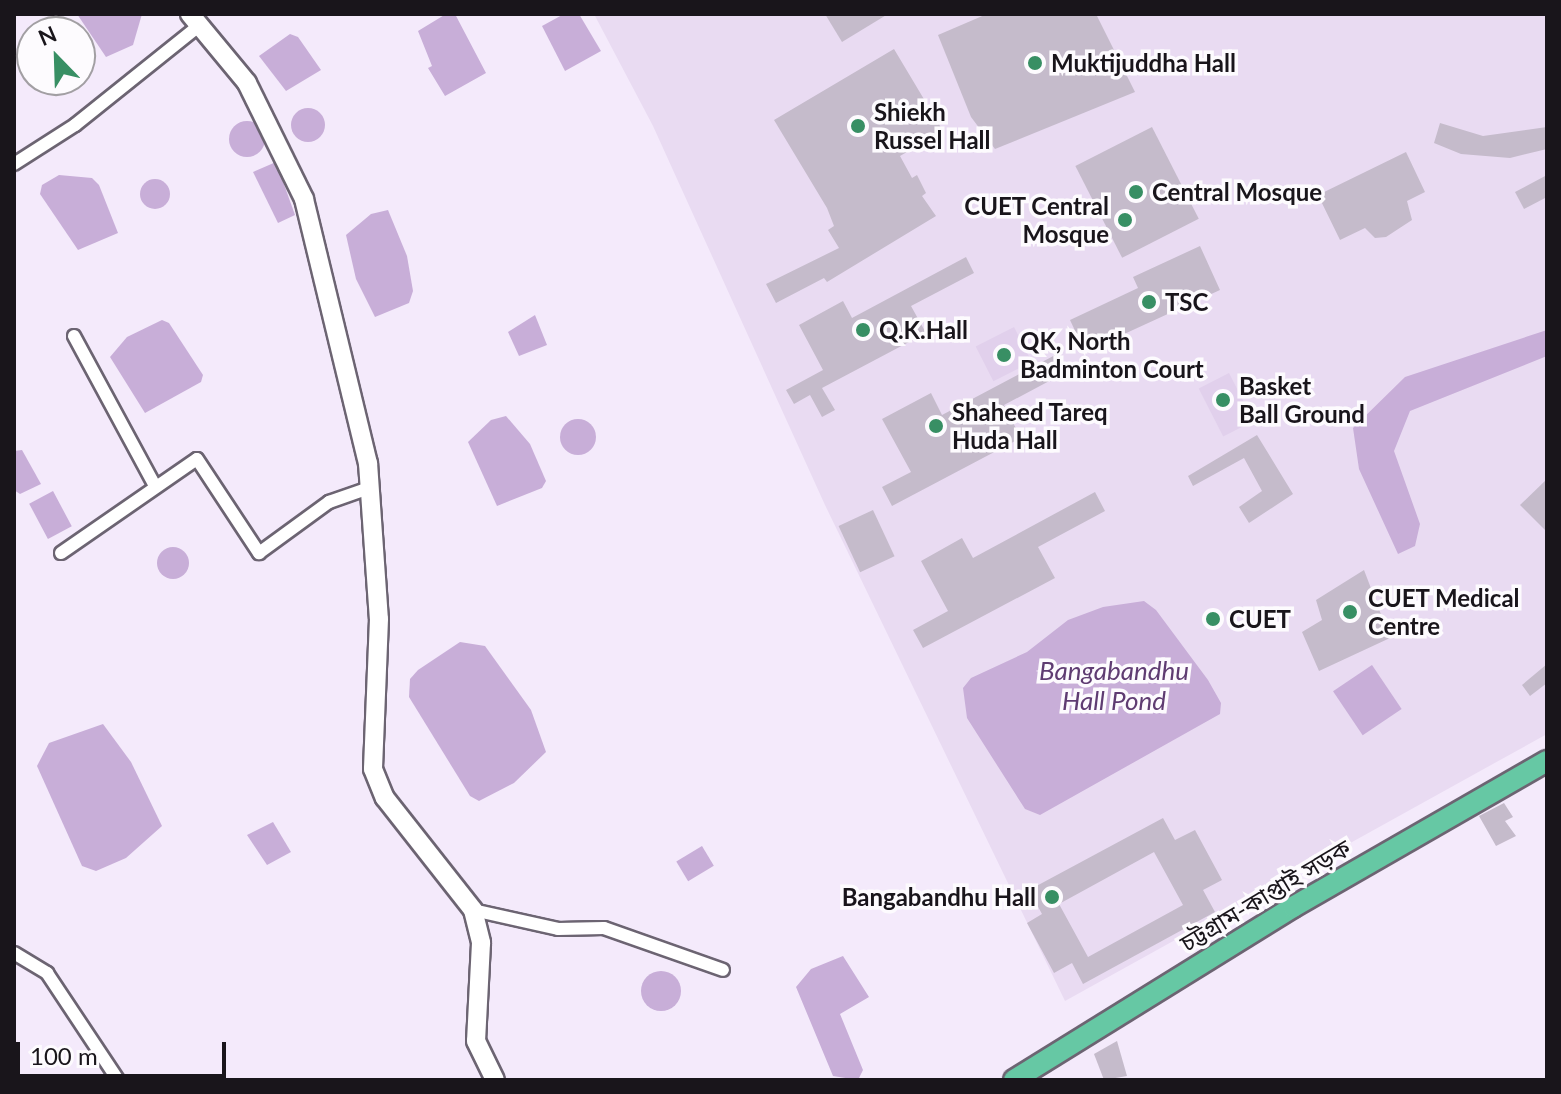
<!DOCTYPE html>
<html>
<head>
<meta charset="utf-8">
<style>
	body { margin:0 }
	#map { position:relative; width:1561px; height:1094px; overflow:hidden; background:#f4eafb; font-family:Lato,"Noto Sans Bengali",sans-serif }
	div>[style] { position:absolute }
	.built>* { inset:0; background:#e9dbf2 }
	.green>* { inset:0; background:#e1d0ec; transform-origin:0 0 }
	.water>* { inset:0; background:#c8aed8; transform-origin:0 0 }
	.round { border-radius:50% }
	.building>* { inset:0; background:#c5bbcb; transform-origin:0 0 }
	.roads { filter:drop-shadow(2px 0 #6c6472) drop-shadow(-2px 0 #6c6472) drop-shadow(0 2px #6c6472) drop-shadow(0 -2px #6c6472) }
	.minor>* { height:12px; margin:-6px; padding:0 6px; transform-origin:6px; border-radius:6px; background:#fff }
	.secondary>* { height:18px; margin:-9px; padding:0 9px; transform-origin:9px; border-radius:9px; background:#fff }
	.primary>* { height:20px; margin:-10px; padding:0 10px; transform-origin:10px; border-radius:10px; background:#66c8a4 }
	.dots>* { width:22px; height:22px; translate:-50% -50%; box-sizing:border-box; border:4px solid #fdfbfe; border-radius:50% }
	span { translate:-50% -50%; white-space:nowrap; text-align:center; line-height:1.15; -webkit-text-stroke:7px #fdfbfe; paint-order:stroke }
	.poi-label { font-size:24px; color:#19151b; font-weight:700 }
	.left { translate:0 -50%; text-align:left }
	.right { translate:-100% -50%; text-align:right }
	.street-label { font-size:24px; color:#19151b }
	.water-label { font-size:26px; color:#5f3c72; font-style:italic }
	.frame { position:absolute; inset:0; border:16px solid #19151b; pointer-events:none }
	.north { position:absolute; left:16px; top:16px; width:80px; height:80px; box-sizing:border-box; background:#fdfbfe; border:2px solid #a29fa3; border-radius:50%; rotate:337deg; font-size:22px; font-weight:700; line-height:32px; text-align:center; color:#19151b }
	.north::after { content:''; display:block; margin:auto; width:28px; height:36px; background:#388f64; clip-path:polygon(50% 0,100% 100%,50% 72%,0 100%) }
	.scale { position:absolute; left:16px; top:1042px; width:210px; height:36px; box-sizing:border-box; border:4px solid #19151b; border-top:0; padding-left:10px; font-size:24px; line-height:28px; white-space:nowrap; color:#19151b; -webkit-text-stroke:6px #fdfbfe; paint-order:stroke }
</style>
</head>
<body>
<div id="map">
	<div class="built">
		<i style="clip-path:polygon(594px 14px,1547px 14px,1547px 734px,1065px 1001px,825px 505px,653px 126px)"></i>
	</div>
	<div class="green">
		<i style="left:1014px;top:327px;width:39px;height:43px;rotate:63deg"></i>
		<i style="left:1229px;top:373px;width:54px;height:34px;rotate:63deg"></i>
	</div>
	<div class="water">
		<i style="clip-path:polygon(77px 14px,142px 14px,133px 45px,106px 57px)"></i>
		<i style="clip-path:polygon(446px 14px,455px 14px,486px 73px,445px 96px,428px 68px,432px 66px,418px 31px)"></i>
		<i style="clip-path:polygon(564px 14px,579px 14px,601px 51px,565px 71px,542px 26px)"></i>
		<i style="clip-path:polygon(290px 34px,298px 37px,321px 70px,286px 91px,259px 56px)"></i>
		<i class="round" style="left:291px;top:108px;width:34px;height:34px"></i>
		<i class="round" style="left:229px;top:121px;width:36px;height:36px"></i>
		<i style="clip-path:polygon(276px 162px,295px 215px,278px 223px,253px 172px)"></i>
		<i style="clip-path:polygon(59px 175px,92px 178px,99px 185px,118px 233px,78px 250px,40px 194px,42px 185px)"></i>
		<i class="round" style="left:140px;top:179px;width:30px;height:30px"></i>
		<i style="clip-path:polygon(388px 210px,407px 256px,413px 291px,409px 303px,375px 317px,356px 279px,346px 235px,371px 214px)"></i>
		<i style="clip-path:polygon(535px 315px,547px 345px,519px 356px,508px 332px)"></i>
		<i style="clip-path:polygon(162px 320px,169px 323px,203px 375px,201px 382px,145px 413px,110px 357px,127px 337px)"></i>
		<i style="clip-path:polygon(1547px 330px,1547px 356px,1410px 411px,1394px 451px,1420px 524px,1415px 546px,1398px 554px,1359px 469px,1353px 428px,1405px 377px)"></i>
		<i style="clip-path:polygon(506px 416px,530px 444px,546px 481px,542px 488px,497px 506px,468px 442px,491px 420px)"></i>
		<i class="round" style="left:560px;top:419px;width:36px;height:36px"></i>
		<i style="clip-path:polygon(22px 450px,41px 484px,20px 494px,14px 490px,14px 451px)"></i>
		<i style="left:53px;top:491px;width:40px;height:27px;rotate:62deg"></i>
		<i class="round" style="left:157px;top:547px;width:32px;height:32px"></i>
		<i style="clip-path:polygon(1144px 601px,1156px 610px,1208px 680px,1221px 703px,1220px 714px,1040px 815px,1025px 809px,967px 718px,963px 688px,971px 678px,1027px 652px,1068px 620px,1103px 607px)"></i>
		<i style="clip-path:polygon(460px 642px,485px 646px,531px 710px,546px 752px,514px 783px,479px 801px,470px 796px,409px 697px,410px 679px,418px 670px)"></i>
		<i style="left:1372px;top:665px;width:53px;height:47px;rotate:56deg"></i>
		<i style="clip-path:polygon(103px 724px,131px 762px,162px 826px,126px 858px,96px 871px,82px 866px,37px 766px,49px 743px)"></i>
		<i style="clip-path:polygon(273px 822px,291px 852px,267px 865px,247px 835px)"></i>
		<i style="left:702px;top:846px;width:23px;height:30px;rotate:59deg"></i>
		<i style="clip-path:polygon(843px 956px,869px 997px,840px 1014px,863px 1070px,858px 1080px,833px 1076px,796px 987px,811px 969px)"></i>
		<i class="round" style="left:641px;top:971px;width:40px;height:40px"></i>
	</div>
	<div class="building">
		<i style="clip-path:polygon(825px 14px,888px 14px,842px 42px)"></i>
		<i style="clip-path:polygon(987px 14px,1096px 14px,1135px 92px,995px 149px,971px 117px,938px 35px)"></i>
		<i style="clip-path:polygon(894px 49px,943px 131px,900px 156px,912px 178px,917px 175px,926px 193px,922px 196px,936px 216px,827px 282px,824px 278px,776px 303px,766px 284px,839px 248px,828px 230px,834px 226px,827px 208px,774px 120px)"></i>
		<i style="clip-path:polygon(1440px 123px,1483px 136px,1547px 127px,1547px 149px,1510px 158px,1461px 154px,1434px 143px)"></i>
		<i style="left:1152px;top:127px;width:103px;height:86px;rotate:63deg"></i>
		<i style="clip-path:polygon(1406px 152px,1425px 192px,1407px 201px,1412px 220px,1386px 237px,1375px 238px,1365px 228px,1340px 240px,1318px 195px)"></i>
		<i style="clip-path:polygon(1547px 175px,1547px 197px,1524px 209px,1515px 192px)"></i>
		<i style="clip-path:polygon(1200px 246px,1220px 290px,1085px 352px,1070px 320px,1138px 288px,1133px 277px)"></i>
		<i style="clip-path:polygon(966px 257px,974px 273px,911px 306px,926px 333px,822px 388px,835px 410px,822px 417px,810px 395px,794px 404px,786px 390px,823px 370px,799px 325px,843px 301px,852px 318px)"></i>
		<i style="clip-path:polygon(1059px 353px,1068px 371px,1004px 405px,1021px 438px,892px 506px,882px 487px,911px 472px,882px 419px,931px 393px,942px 415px)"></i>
		<i style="clip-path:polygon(1257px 435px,1293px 494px,1249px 523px,1239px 507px,1262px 491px,1244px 458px,1193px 486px,1188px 476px)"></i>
		<i style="clip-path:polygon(1547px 479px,1547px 532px,1520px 505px)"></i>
		<i style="clip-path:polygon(1095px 492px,1105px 511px,1038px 547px,1055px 578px,923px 648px,913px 630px,948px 611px,921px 561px,962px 538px,973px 558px)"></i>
		<i style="left:873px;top:510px;width:51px;height:38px;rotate:65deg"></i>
		<i style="clip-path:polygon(1364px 570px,1390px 638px,1319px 671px,1302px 632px,1322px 620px,1316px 600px)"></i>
		<i style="clip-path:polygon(1547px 664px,1547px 683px,1530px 696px,1522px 685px)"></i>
		<i style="clip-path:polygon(1504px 803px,1513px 817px,1505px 821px,1516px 836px,1496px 846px,1479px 816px)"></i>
		<i style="clip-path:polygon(evenodd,1163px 818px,1175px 840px,1195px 830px,1222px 880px,1203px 890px,1215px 912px,1083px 984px,1072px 963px,1054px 973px,1027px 923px,1042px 914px,1029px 890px,1163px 818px,1154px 852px,1183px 905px,1088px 957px,1059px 904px,1154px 852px)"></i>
		<i style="clip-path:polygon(1117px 1041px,1127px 1076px,1104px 1080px,1094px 1054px)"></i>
	</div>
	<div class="roads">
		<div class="minor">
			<i style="left:14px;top:164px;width:72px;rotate:-32.6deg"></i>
			<i style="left:75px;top:125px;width:160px;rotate:-38.7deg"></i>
			<i style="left:74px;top:336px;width:170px;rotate:61.6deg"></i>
			<i style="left:61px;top:553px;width:165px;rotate:-34.7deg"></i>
			<i style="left:197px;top:459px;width:113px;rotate:56.6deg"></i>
			<i style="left:259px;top:553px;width:87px;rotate:-36.1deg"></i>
			<i style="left:329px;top:502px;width:42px;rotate:-19.3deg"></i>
			<i style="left:473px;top:910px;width:87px;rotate:12.6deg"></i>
			<i style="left:558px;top:929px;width:46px;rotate:-1.2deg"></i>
			<i style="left:604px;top:928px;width:126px;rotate:19.4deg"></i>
			<i style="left:14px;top:953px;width:39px;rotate:31deg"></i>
			<i style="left:47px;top:973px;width:128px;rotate:56.4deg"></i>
		</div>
		<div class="secondary">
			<i style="left:190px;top:14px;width:89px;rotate:50.4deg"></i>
			<i style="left:247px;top:83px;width:129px;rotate:63.8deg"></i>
			<i style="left:304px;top:199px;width:272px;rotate:76.4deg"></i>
			<i style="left:368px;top:463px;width:156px;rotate:86deg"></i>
			<i style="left:379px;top:619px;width:150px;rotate:92.3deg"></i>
			<i style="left:373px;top:769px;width:31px;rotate:68deg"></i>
			<i style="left:385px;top:798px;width:142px;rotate:51.8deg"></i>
			<i style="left:473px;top:910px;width:34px;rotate:76deg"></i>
			<i style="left:481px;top:943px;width:98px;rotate:92.9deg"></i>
			<i style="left:476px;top:1041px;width:43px;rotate:64deg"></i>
		</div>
		<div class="primary">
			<i style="left:1014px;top:1080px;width:328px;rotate:-31.8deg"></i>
			<i style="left:1293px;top:907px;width:293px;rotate:-29.9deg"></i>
		</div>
	</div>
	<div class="dots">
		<i style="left:1035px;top:63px;background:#388f64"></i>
		<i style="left:858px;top:126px;background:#388f64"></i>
		<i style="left:1136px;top:192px;background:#388f64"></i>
		<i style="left:1125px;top:220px;background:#388f64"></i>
		<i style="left:1149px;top:302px;background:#388f64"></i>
		<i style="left:863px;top:330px;background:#388f64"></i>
		<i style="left:1004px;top:355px;background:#388f64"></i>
		<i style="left:1223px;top:400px;background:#388f64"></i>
		<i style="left:936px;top:426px;background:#388f64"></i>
		<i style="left:1350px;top:612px;background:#388f64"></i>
		<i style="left:1213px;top:619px;background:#388f64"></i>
		<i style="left:1052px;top:897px;background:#388f64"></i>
	</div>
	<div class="poi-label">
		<span class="left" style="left:1051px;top:63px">Muktijuddha Hall</span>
		<span class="left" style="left:874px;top:126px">Shiekh<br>Russel Hall</span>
		<span class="left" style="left:1152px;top:192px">Central Mosque</span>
		<span class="right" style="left:1109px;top:220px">CUET Central<br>Mosque</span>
		<span class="left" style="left:1165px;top:302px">TSC</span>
		<span class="left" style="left:879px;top:330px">Q.K.Hall</span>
		<span class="left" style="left:1020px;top:355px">QK, North<br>Badminton Court</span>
		<span class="left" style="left:1239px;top:400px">Basket<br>Ball Ground</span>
		<span class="left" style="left:952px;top:426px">Shaheed Tareq<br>Huda Hall</span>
		<span class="left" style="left:1368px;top:612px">CUET Medical<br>Centre</span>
		<span class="left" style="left:1229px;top:619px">CUET</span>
		<span class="right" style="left:1036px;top:897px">Bangabandhu Hall</span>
	</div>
	<div class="street-label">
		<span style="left:1265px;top:895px;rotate:-31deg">চট্টগ্রাম-কাপ্তাই সড়ক</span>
	</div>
	<div class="water-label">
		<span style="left:1114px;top:686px">Bangabandhu<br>Hall Pond</span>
	</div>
	<div class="frame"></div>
	<div class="north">N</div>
	<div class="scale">100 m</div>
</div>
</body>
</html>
